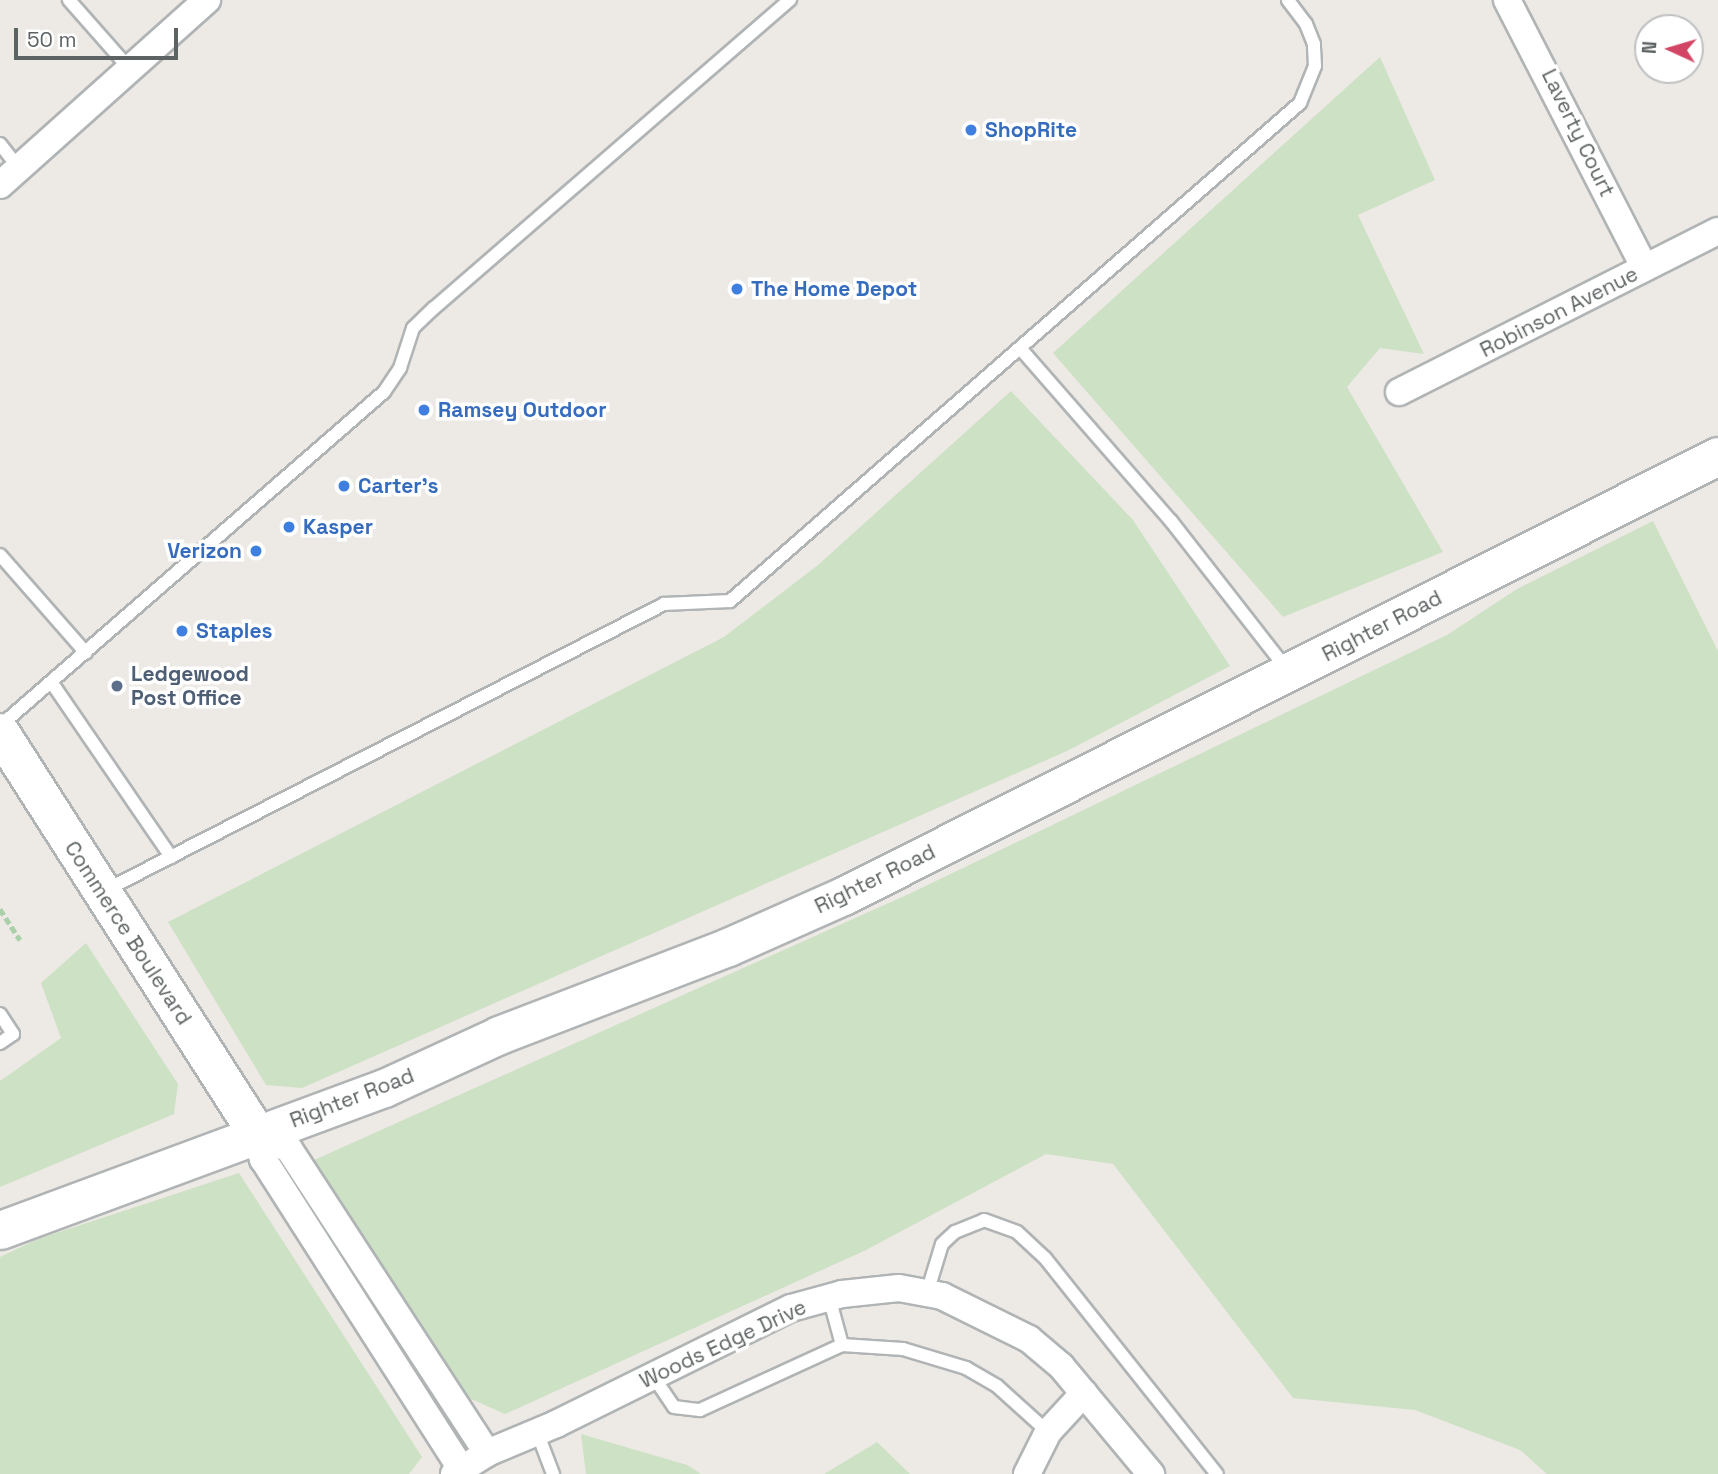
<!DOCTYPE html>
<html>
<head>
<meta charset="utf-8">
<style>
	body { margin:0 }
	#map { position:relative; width:1718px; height:1474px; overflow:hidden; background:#ede9e5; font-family:"Space Grotesk",sans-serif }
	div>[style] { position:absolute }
	.green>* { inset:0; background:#cde1c5 }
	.path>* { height:4.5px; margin-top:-2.25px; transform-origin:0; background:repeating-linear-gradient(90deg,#a9d0a9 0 7px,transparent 0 10.5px) }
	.roads { filter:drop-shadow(2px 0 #b0b4b5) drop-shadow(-2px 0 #b0b4b5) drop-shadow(0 2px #b0b4b5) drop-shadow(0 -2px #b0b4b5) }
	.lane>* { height:12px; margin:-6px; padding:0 6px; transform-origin:6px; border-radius:6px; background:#fff }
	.street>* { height:26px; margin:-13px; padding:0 13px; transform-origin:13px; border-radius:13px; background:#fff }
	.secondary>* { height:37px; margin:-18.5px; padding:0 18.5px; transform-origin:18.5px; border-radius:18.5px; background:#fff }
	.dots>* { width:19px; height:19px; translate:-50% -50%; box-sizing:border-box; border:4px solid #fff; border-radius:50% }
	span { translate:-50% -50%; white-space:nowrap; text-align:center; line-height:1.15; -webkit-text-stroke:7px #fff; paint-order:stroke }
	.shop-label { font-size:21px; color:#366cbe; font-weight:700 }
	.left { translate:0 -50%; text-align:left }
	.right { translate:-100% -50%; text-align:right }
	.street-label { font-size:21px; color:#5d6263 }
	.service-label { font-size:21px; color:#4e5e75; font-weight:700 }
	.north { position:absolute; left:1634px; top:14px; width:70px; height:70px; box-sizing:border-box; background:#fff; border:2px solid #bec0c1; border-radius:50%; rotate:274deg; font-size:19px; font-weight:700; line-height:28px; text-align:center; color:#5d6263 }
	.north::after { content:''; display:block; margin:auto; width:24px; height:32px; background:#d34564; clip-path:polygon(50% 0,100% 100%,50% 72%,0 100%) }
	.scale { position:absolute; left:14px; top:28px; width:164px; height:32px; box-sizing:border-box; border:4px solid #5d6263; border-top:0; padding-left:9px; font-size:21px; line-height:24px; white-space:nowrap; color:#5d6263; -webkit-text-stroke:5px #fff; paint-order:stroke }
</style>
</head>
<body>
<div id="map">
	<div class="green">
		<i style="clip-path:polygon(1380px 57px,1435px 180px,1358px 215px,1424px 354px,1380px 348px,1347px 387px,1443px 552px,1283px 617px,1053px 353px)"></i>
		<i style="clip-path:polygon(1011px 391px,1133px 520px,1230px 666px,1067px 751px,302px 1088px,266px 1085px,168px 922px,724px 637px,818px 565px)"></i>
		<i style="clip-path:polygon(1653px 521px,1718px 651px,1718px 1474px,1547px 1474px,1520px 1450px,1415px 1410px,1293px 1398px,1113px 1164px,1046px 1154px,866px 1250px,505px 1414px,462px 1395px,314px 1160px,911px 893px,1447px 635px,1517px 589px)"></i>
		<i style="clip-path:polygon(86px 943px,178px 1084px,174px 1114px,0 1187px,0 1081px,61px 1038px,41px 983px)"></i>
		<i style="clip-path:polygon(239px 1173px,422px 1457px,409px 1474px,0 1474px,0 1257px,38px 1239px)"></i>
		<i style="clip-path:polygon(581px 1434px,687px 1465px,701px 1474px,586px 1474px)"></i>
		<i style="clip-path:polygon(877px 1442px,910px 1474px,824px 1474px)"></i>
	</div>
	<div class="path">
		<i style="left:0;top:909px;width:37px;rotate:57deg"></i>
	</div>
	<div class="roads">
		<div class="lane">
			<i style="left:69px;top:0;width:89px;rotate:48.6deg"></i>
			<i style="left:0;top:144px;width:31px;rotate:52deg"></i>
			<i style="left:1020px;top:348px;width:230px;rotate:48.9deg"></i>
			<i style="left:1171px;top:521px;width:187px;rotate:52deg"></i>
			<i style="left:0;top:555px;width:130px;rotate:48.7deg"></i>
			<i style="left:52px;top:683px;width:211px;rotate:55.6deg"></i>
			<i style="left:0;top:726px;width:509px;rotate:-41.02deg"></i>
			<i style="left:384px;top:392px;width:29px;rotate:-56deg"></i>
			<i style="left:400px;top:368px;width:42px;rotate:-72deg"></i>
			<i style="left:413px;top:328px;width:29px;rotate:-44deg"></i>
			<i style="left:434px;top:308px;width:471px;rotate:-40.9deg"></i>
			<i style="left:106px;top:890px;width:627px;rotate:-27.14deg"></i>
			<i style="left:664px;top:604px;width:66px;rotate:-2.6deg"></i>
			<i style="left:730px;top:601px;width:757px;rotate:-41.14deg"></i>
			<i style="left:1300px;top:103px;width:40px;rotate:-68deg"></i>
			<i style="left:1315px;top:66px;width:22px;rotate:-93deg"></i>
			<i style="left:1314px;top:44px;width:22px;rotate:-112deg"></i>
			<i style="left:1306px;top:24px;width:30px;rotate:-127deg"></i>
			<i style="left:0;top:1014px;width:24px;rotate:57deg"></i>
			<i style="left:13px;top:1034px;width:16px;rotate:145deg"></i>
			<i style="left:927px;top:1293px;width:51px;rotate:-73deg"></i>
			<i style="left:942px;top:1244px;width:18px;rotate:-43deg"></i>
			<i style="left:955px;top:1232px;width:31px;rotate:-22deg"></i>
			<i style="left:984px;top:1220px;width:35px;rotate:20deg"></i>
			<i style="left:1017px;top:1232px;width:38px;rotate:43deg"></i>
			<i style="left:1045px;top:1258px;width:276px;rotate:51.5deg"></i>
			<i style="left:829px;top:1297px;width:50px;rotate:74.8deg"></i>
			<i style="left:653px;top:1376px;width:37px;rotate:56deg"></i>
			<i style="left:674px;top:1407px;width:26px;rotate:7deg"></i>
			<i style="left:700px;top:1410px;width:156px;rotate:-24.6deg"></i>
			<i style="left:842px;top:1345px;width:61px;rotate:3.8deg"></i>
			<i style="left:903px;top:1349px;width:66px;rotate:16.8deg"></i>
			<i style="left:966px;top:1368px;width:36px;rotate:30deg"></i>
			<i style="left:997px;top:1386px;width:69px;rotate:42deg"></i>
			<i style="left:537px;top:1432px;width:45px;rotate:69.1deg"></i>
		</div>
		<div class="street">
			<i style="left:1507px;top:0;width:301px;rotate:62.8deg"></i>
			<i style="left:0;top:185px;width:278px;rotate:-41.8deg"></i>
			<i style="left:1399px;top:392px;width:357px;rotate:-26.8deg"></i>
			<i style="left:257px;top:1134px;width:35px;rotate:25deg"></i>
			<i style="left:289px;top:1149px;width:363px;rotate:56.9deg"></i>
			<i style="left:257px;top:1134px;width:26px;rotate:77deg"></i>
			<i style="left:263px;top:1159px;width:368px;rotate:57.4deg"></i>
			<i style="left:454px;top:1474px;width:39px;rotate:-32deg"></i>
			<i style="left:487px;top:1453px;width:75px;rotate:-22.8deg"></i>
			<i style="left:556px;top:1424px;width:262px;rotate:-26.3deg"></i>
			<i style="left:791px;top:1308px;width:53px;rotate:-15.4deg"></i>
			<i style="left:842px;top:1294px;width:57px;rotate:-6deg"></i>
			<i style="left:899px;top:1288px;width:44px;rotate:10.5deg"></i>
			<i style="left:942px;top:1296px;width:97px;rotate:26.3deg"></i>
			<i style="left:1029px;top:1339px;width:42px;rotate:40.2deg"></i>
			<i style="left:1061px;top:1366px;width:141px;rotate:50.2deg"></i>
			<i style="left:1027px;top:1474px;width:47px;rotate:-63.4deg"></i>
			<i style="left:1048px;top:1432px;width:53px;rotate:-47.3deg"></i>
		</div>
		<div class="secondary">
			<i style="left:0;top:732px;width:477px;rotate:57.4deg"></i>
			<i style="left:0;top:1230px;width:409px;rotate:-20.3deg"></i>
			<i style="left:384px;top:1088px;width:127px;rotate:-24.7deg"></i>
			<i style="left:499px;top:1035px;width:245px;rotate:-21deg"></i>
			<i style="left:728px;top:947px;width:126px;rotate:-23.9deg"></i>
			<i style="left:843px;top:896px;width:979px;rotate:-26.7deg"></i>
		</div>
	</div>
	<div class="dots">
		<i style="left:971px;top:130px;background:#3f7fe0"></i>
		<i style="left:737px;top:289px;background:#3f7fe0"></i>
		<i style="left:424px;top:410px;background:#3f7fe0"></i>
		<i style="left:344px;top:486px;background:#3f7fe0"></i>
		<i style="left:289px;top:527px;background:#3f7fe0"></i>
		<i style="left:256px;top:551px;background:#3f7fe0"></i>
		<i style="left:182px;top:631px;background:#3f7fe0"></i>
		<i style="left:117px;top:686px;background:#5c6f8a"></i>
	</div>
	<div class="shop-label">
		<span class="left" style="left:985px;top:130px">ShopRite</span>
		<span class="left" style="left:751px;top:289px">The Home Depot</span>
		<span class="left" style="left:438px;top:410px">Ramsey Outdoor</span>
		<span class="left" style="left:358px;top:486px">Carter's</span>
		<span class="left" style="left:303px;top:527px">Kasper</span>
		<span class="right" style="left:242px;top:551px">Verizon</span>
		<span class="left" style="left:196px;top:631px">Staples</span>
	</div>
	<div class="street-label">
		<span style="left:1578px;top:133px;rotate:64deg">Laverty Court</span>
		<span style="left:1559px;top:312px;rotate:-27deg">Robinson Avenue</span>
		<span style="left:1382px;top:626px;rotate:-27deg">Righter Road</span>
		<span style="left:875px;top:879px;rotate:-26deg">Righter Road</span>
		<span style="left:128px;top:933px;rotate:57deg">Commerce Boulevard</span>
		<span style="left:352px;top:1098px;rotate:-21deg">Righter Road</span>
		<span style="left:723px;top:1344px;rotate:-25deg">Woods Edge Drive</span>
	</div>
	<div class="service-label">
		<span class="left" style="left:131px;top:686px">Ledgewood<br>Post Office</span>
	</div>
	<div class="north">N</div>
	<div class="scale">50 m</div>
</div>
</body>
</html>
